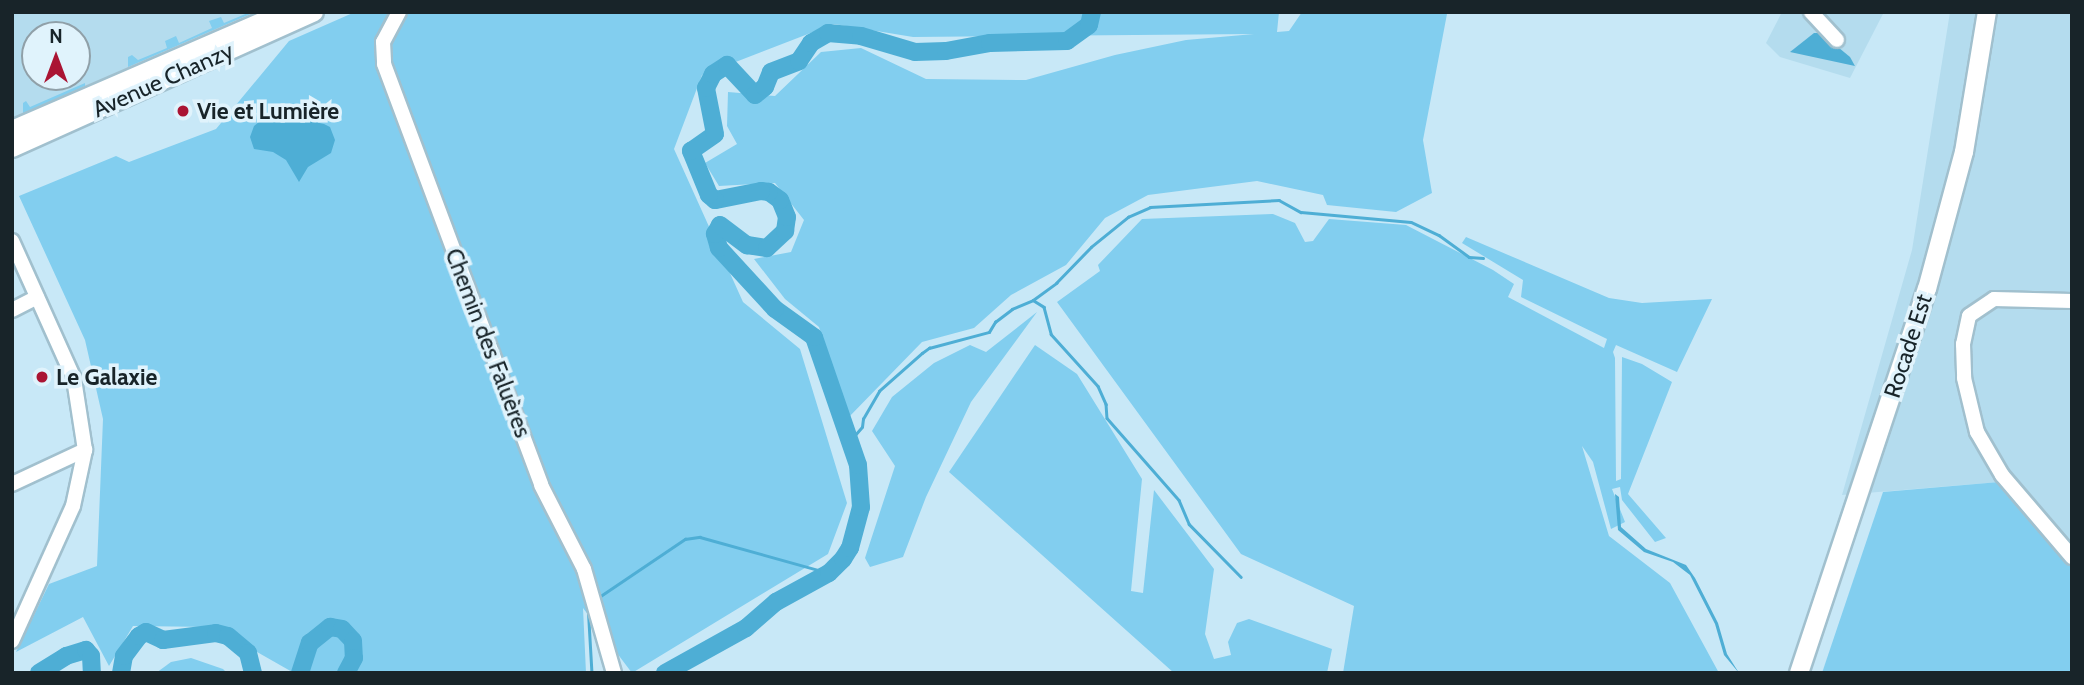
<!DOCTYPE html>
<html>
<head>
<meta charset="utf-8">
<style>
	body { margin:0 }
	#map { position:relative; width:2084px; height:685px; overflow:hidden; background:#c8e8f7; font-family:Cabin,sans-serif }
	div>[style] { position:absolute }
	.built>* { inset:0; background:#b4dcee }
	.green>* { inset:0; background:#82ceef }
	.water>* { inset:0; background:#4eaed5 }
	.stream>* { height:2.5px; margin:-1.25px; padding:0 1.25px; transform-origin:1.25px; border-radius:1.25px; background:#4eaed5 }
	.river>* { height:18px; margin:-9px; padding:0 9px; transform-origin:9px; border-radius:9px; background:#4eaed5 }
	.roads { filter:drop-shadow(2px 0 #a1c0ce) drop-shadow(-2px 0 #a1c0ce) drop-shadow(0 2px #a1c0ce) drop-shadow(0 -2px #a1c0ce) }
	.minor>* { height:14px; margin:-7px; padding:0 7px; transform-origin:7px; border-radius:7px; background:#fff }
	.major>* { height:18px; margin:-9px; padding:0 9px; transform-origin:9px; border-radius:9px; background:#fff }
	.dots>* { width:19px; height:19px; translate:-50% -50%; box-sizing:border-box; border:4px solid #e0f3fc; border-radius:50% }
	span { translate:-50% -50%; white-space:nowrap; text-align:center; line-height:1.15; -webkit-text-stroke:7px #e0f3fc; paint-order:stroke }
	.street-label { font-size:23px; color:#182429 }
	.poi-label { font-size:23px; color:#182429; font-weight:700 }
	.left { translate:0 -50%; text-align:left }
	.frame { position:absolute; inset:0; border:14px solid #182429; pointer-events:none }
	.north { position:absolute; left:21px; top:21px; width:70px; height:70px; box-sizing:border-box; background:#e0f3fc; border:2px solid #90a0a8; border-radius:50%; rotate:0deg; font-size:19px; font-weight:700; line-height:28px; text-align:center; color:#182429 }
	.north::after { content:''; display:block; margin:auto; width:24px; height:32px; background:#aa1433; clip-path:polygon(50% 0,100% 100%,50% 72%,0 100%) }
</style>
</head>
<body>
<div id="map">
	<div class="built">
		<i style="clip-path:polygon(evenodd,12px 12px,255px 12px,12px 120px,12px 12px,35px 35px,77px 35px,77px 77px,35px 77px,35px 35px)"></i>
		<i style="clip-path:polygon(1782px 12px,1884px 12px,1850px 78px,1780px 57px,1766px 43px)"></i>
		<i style="clip-path:polygon(1950px 12px,2072px 12px,2072px 565px,1999px 482px,1842px 495px,1912px 250px)"></i>
	</div>
	<div class="green">
		<i style="clip-path:polygon(250px 12px,255px 12px,128px 67px,128px 57px,132px 55px,138px 60px,167px 48px,165px 41px,176px 36px,179px 43px,212px 28px,209px 21px,221px 17px,224px 23px)"></i>
		<i style="clip-path:polygon(355px 12px,1279px 12px,1277px 32px,1289px 31px,1302px 12px,1447px 14px,1423px 140px,1432px 193px,1396px 212px,1327px 205px,1323px 195px,1257px 181px,1148px 195px,1105px 218px,1066px 265px,1011px 295px,974px 328px,922px 342px,847px 419px,819px 327px,785px 299px,754px 259px,791px 252px,804px 220px,775px 183px,719px 186px,705px 163px,737px 144px,727px 126px,728px 92px,775px 96px,821px 52px,861px 48px,926px 79px,1026px 80px,1115px 55px,1186px 40px,1254px 34px,913px 37px,834px 24px,702px 75px,674px 149px,743px 302px,800px 349px,847px 503px,828px 554px,632px 673px,583px 608px,586px 673px,294px 673px,213px 627px,133px 626px,109px 666px,83px 617px,16px 652px,49px 584px,97px 566px,103px 419px,85px 340px,19px 196px,116px 156px,129px 162px,216px 129px,289px 41px)"></i>
		<i style="clip-path:polygon(85px 83px,85px 86px,23px 114px,23px 103px,26px 101px,30px 107px)"></i>
		<i style="clip-path:polygon(1273px 214px,1295px 223px,1305px 242px,1313px 241px,1329px 219px,1406px 225px,1493px 270px,1514px 284px,1508px 297px,1604px 348px,1607px 339px,1521px 297px,1523px 280px,1462px 243px,1466px 237px,1609px 298px,1642px 303px,1712px 299px,1677px 372px,1616px 345px,1613px 352px,1615px 358px,1616px 481px,1621px 479px,1622px 357px,1642px 364px,1672px 382px,1628px 494px,1666px 538px,1655px 542px,1622px 500px,1620px 487px,1612px 489px,1625px 522px,1611px 529px,1593px 462px,1582px 446px,1609px 536px,1670px 583px,1719px 673px,1343px 673px,1354px 606px,1241px 554px,1057px 302px,1100px 271px,1098px 265px,1142px 219px)"></i>
		<i style="clip-path:polygon(1037px 312px,971px 402px,926px 497px,903px 557px,870px 567px,865px 558px,895px 466px,872px 431px,892px 397px,934px 363px,970px 345px,986px 352px)"></i>
		<i style="clip-path:polygon(1035px 345px,1077px 374px,1142px 479px,1131px 591px,1143px 593px,1154px 490px,1214px 569px,1205px 634px,1214px 659px,1231px 655px,1228px 642px,1237px 623px,1249px 619px,1332px 649px,1327px 673px,1174px 673px,949px 472px)"></i>
		<i style="clip-path:polygon(1999px 482px,2072px 565px,2072px 673px,1822px 673px,1883px 492px)"></i>
		<i style="clip-path:polygon(191px 658px,223px 669px,227px 673px,156px 673px,171px 662px)"></i>
	</div>
	<div class="water">
		<i style="clip-path:polygon(1814px 33px,1821px 33px,1850px 57px,1855px 66px,1790px 52px)"></i>
		<i style="clip-path:polygon(292px 117px,324px 124px,330px 127px,335px 140px,331px 153px,308px 167px,299px 182px,286px 160px,273px 152px,254px 149px,250px 137px,254px 126px,259px 122px)"></i>
		<i style="clip-path:polygon(1615px 494px,1619px 497px,1621px 527px,1646px 549px,1686px 565px,1695px 578px,1718px 623px,1727px 654px,1739px 673px,1724px 655px,1715px 624px,1690px 575px,1673px 562px,1644px 552px,1618px 530px)"></i>
	</div>
	<div class="stream">
		<i style="left:1033px;top:300px;width:13px;rotate:32deg"></i>
		<i style="left:1044px;top:307px;width:28px;rotate:75deg"></i>
		<i style="left:1051px;top:334px;width:70px;rotate:47.9deg"></i>
		<i style="left:1098px;top:386px;width:20px;rotate:66deg"></i>
		<i style="left:1106px;top:404px;width:14px;rotate:86deg"></i>
		<i style="left:1107px;top:418px;width:109px;rotate:48.7deg"></i>
		<i style="left:1179px;top:500px;width:26px;rotate:67deg"></i>
		<i style="left:1189px;top:524px;width:74px;rotate:45.5deg"></i>
		<i style="left:848px;top:443px;width:21px;rotate:-49deg"></i>
		<i style="left:862px;top:427px;width:8px;rotate:-83deg"></i>
		<i style="left:863px;top:419px;width:32px;rotate:-60deg"></i>
		<i style="left:879px;top:391px;width:57px;rotate:-41.5deg"></i>
		<i style="left:922px;top:353px;width:9px;rotate:-36deg"></i>
		<i style="left:929px;top:348px;width:62px;rotate:-14.9deg"></i>
		<i style="left:989px;top:332px;width:12px;rotate:-59deg"></i>
		<i style="left:995px;top:322px;width:21px;rotate:-37deg"></i>
		<i style="left:1012px;top:309px;width:23px;rotate:-23deg"></i>
		<i style="left:1033px;top:300px;width:29px;rotate:-36deg"></i>
		<i style="left:1056px;top:283px;width:50px;rotate:-45.8deg"></i>
		<i style="left:1091px;top:247px;width:48px;rotate:-39deg"></i>
		<i style="left:1128px;top:217px;width:24px;rotate:-24deg"></i>
		<i style="left:1150px;top:207px;width:129px;rotate:-3.1deg"></i>
		<i style="left:1279px;top:200px;width:25px;rotate:29deg"></i>
		<i style="left:1301px;top:212px;width:110px;rotate:5.2deg"></i>
		<i style="left:1411px;top:222px;width:31px;rotate:25deg"></i>
		<i style="left:1439px;top:235px;width:37px;rotate:36deg"></i>
		<i style="left:1469px;top:257px;width:14px;rotate:4deg"></i>
		<i style="left:599px;top:597px;width:104px;rotate:-34deg"></i>
		<i style="left:685px;top:539px;width:15px;rotate:-8deg"></i>
		<i style="left:700px;top:537px;width:134px;rotate:15.6deg"></i>
		<i style="left:588px;top:604px;width:69px;rotate:86.7deg"></i>
	</div>
	<div class="river">
		<i style="left:39px;top:673px;width:32px;rotate:-32deg"></i>
		<i style="left:66px;top:656px;width:21px;rotate:-17deg"></i>
		<i style="left:86px;top:650px;width:8px;rotate:50deg"></i>
		<i style="left:91px;top:656px;width:17px;rotate:87deg"></i>
		<i style="left:121px;top:673px;width:17px;rotate:-80deg"></i>
		<i style="left:124px;top:656px;width:25px;rotate:-53deg"></i>
		<i style="left:139px;top:636px;width:8px;rotate:-30deg"></i>
		<i style="left:146px;top:632px;width:19px;rotate:25deg"></i>
		<i style="left:163px;top:640px;width:53px;rotate:-7.5deg"></i>
		<i style="left:216px;top:633px;width:12px;rotate:14deg"></i>
		<i style="left:228px;top:636px;width:26px;rotate:40deg"></i>
		<i style="left:248px;top:653px;width:21px;rotate:76deg"></i>
		<i style="left:300px;top:673px;width:32px;rotate:-72deg"></i>
		<i style="left:310px;top:643px;width:26px;rotate:-39deg"></i>
		<i style="left:330px;top:627px;width:12px;rotate:9deg"></i>
		<i style="left:342px;top:629px;width:16px;rotate:47deg"></i>
		<i style="left:353px;top:641px;width:17px;rotate:87deg"></i>
		<i style="left:354px;top:658px;width:17px;rotate:118deg"></i>
		<i style="left:665px;top:673px;width:93px;rotate:-29.1deg"></i>
		<i style="left:746px;top:628px;width:40px;rotate:-41deg"></i>
		<i style="left:776px;top:602px;width:60px;rotate:-28.7deg"></i>
		<i style="left:829px;top:573px;width:20px;rotate:-45deg"></i>
		<i style="left:843px;top:559px;width:13px;rotate:-58deg"></i>
		<i style="left:850px;top:548px;width:42px;rotate:-75deg"></i>
		<i style="left:861px;top:507px;width:42px;rotate:-94.1deg"></i>
		<i style="left:858px;top:465px;width:135px;rotate:-109deg"></i>
		<i style="left:814px;top:337px;width:48px;rotate:-144.3deg"></i>
		<i style="left:775px;top:309px;width:83px;rotate:-132.6deg"></i>
		<i style="left:719px;top:248px;width:15px;rotate:-106deg"></i>
		<i style="left:715px;top:234px;width:10px;rotate:-61deg"></i>
		<i style="left:720px;top:225px;width:34px;rotate:37deg"></i>
		<i style="left:747px;top:245px;width:20px;rotate:9deg"></i>
		<i style="left:767px;top:248px;width:25px;rotate:-43deg"></i>
		<i style="left:785px;top:231px;width:14px;rotate:-82deg"></i>
		<i style="left:787px;top:217px;width:18px;rotate:-112deg"></i>
		<i style="left:780px;top:200px;width:14px;rotate:-144deg"></i>
		<i style="left:769px;top:192px;width:8px;rotate:-173deg"></i>
		<i style="left:761px;top:191px;width:47px;rotate:168.9deg"></i>
		<i style="left:715px;top:200px;width:8px;rotate:-140deg"></i>
		<i style="left:709px;top:195px;width:48px;rotate:-112.2deg"></i>
		<i style="left:691px;top:151px;width:29px;rotate:-35deg"></i>
		<i style="left:715px;top:134px;width:47px;rotate:-101.1deg"></i>
		<i style="left:706px;top:88px;width:16px;rotate:-63deg"></i>
		<i style="left:713px;top:74px;width:17px;rotate:-33deg"></i>
		<i style="left:727px;top:65px;width:41px;rotate:47deg"></i>
		<i style="left:755px;top:95px;width:13px;rotate:-39deg"></i>
		<i style="left:765px;top:87px;width:16px;rotate:-68deg"></i>
		<i style="left:771px;top:72px;width:30px;rotate:-21deg"></i>
		<i style="left:799px;top:61px;width:22px;rotate:-56deg"></i>
		<i style="left:811px;top:43px;width:20px;rotate:-30deg"></i>
		<i style="left:828px;top:33px;width:33px;rotate:5deg"></i>
		<i style="left:861px;top:36px;width:56px;rotate:16.5deg"></i>
		<i style="left:915px;top:52px;width:31px;rotate:-2deg"></i>
		<i style="left:946px;top:51px;width:45px;rotate:-10.3deg"></i>
		<i style="left:990px;top:43px;width:77px;rotate:-1.5deg"></i>
		<i style="left:1067px;top:41px;width:27px;rotate:-36deg"></i>
		<i style="left:1089px;top:25px;width:13px;rotate:-77deg"></i>
	</div>
	<div class="roads">
		<div class="minor">
			<i style="left:399px;top:12px;width:34px;rotate:118deg"></i>
			<i style="left:383px;top:42px;width:22px;rotate:87deg"></i>
			<i style="left:384px;top:64px;width:449px;rotate:69.5deg"></i>
			<i style="left:541px;top:485px;width:94px;rotate:62.9deg"></i>
			<i style="left:584px;top:569px;width:108px;rotate:73.9deg"></i>
			<i style="left:1811px;top:12px;width:38px;rotate:47deg"></i>
			<i style="left:12px;top:241px;width:151px;rotate:65.8deg"></i>
			<i style="left:74px;top:379px;width:72px;rotate:81.2deg"></i>
			<i style="left:85px;top:450px;width:57px;rotate:102.1deg"></i>
			<i style="left:73px;top:506px;width:148px;rotate:114.3deg"></i>
			<i style="left:2072px;top:301px;width:78px;rotate:-178.5deg"></i>
			<i style="left:1994px;top:299px;width:30px;rotate:146deg"></i>
			<i style="left:1969px;top:316px;width:29px;rotate:102deg"></i>
			<i style="left:1963px;top:344px;width:34px;rotate:88deg"></i>
			<i style="left:1964px;top:378px;width:56px;rotate:76.5deg"></i>
			<i style="left:1977px;top:432px;width:50px;rotate:59.8deg"></i>
			<i style="left:2002px;top:475px;width:108px;rotate:49.5deg"></i>
			<i style="left:12px;top:310px;width:28px;rotate:-27deg"></i>
			<i style="left:12px;top:484px;width:81px;rotate:-25deg"></i>
		</div>
		<div class="major">
			<i style="left:12px;top:130px;width:297px;rotate:-23.4deg"></i>
			<i style="left:12px;top:148px;width:331px;rotate:-24.2deg"></i>
			<i style="left:1799px;top:673px;width:405px;rotate:-71.6deg"></i>
			<i style="left:1927px;top:289px;width:142px;rotate:-74.9deg"></i>
			<i style="left:1964px;top:152px;width:142px;rotate:-80.7deg"></i>
		</div>
	</div>
	<div class="dots">
		<i style="left:183px;top:111px;background:#aa1433"></i>
		<i style="left:42px;top:377px;background:#aa1433"></i>
	</div>
	<div class="street-label">
		<span style="left:163px;top:80px;rotate:-24deg">Avenue Chanzy</span>
		<span style="left:488px;top:343px;rotate:69deg">Chemin des Faluères</span>
		<span style="left:1908px;top:346px;rotate:-72deg">Rocade Est</span>
	</div>
	<div class="poi-label">
		<span class="left" style="left:197px;top:111px">Vie et Lumière</span>
		<span class="left" style="left:56px;top:377px">Le Galaxie</span>
	</div>
	<div class="frame"></div>
	<div class="north">N</div>
</div>
</body>
</html>
